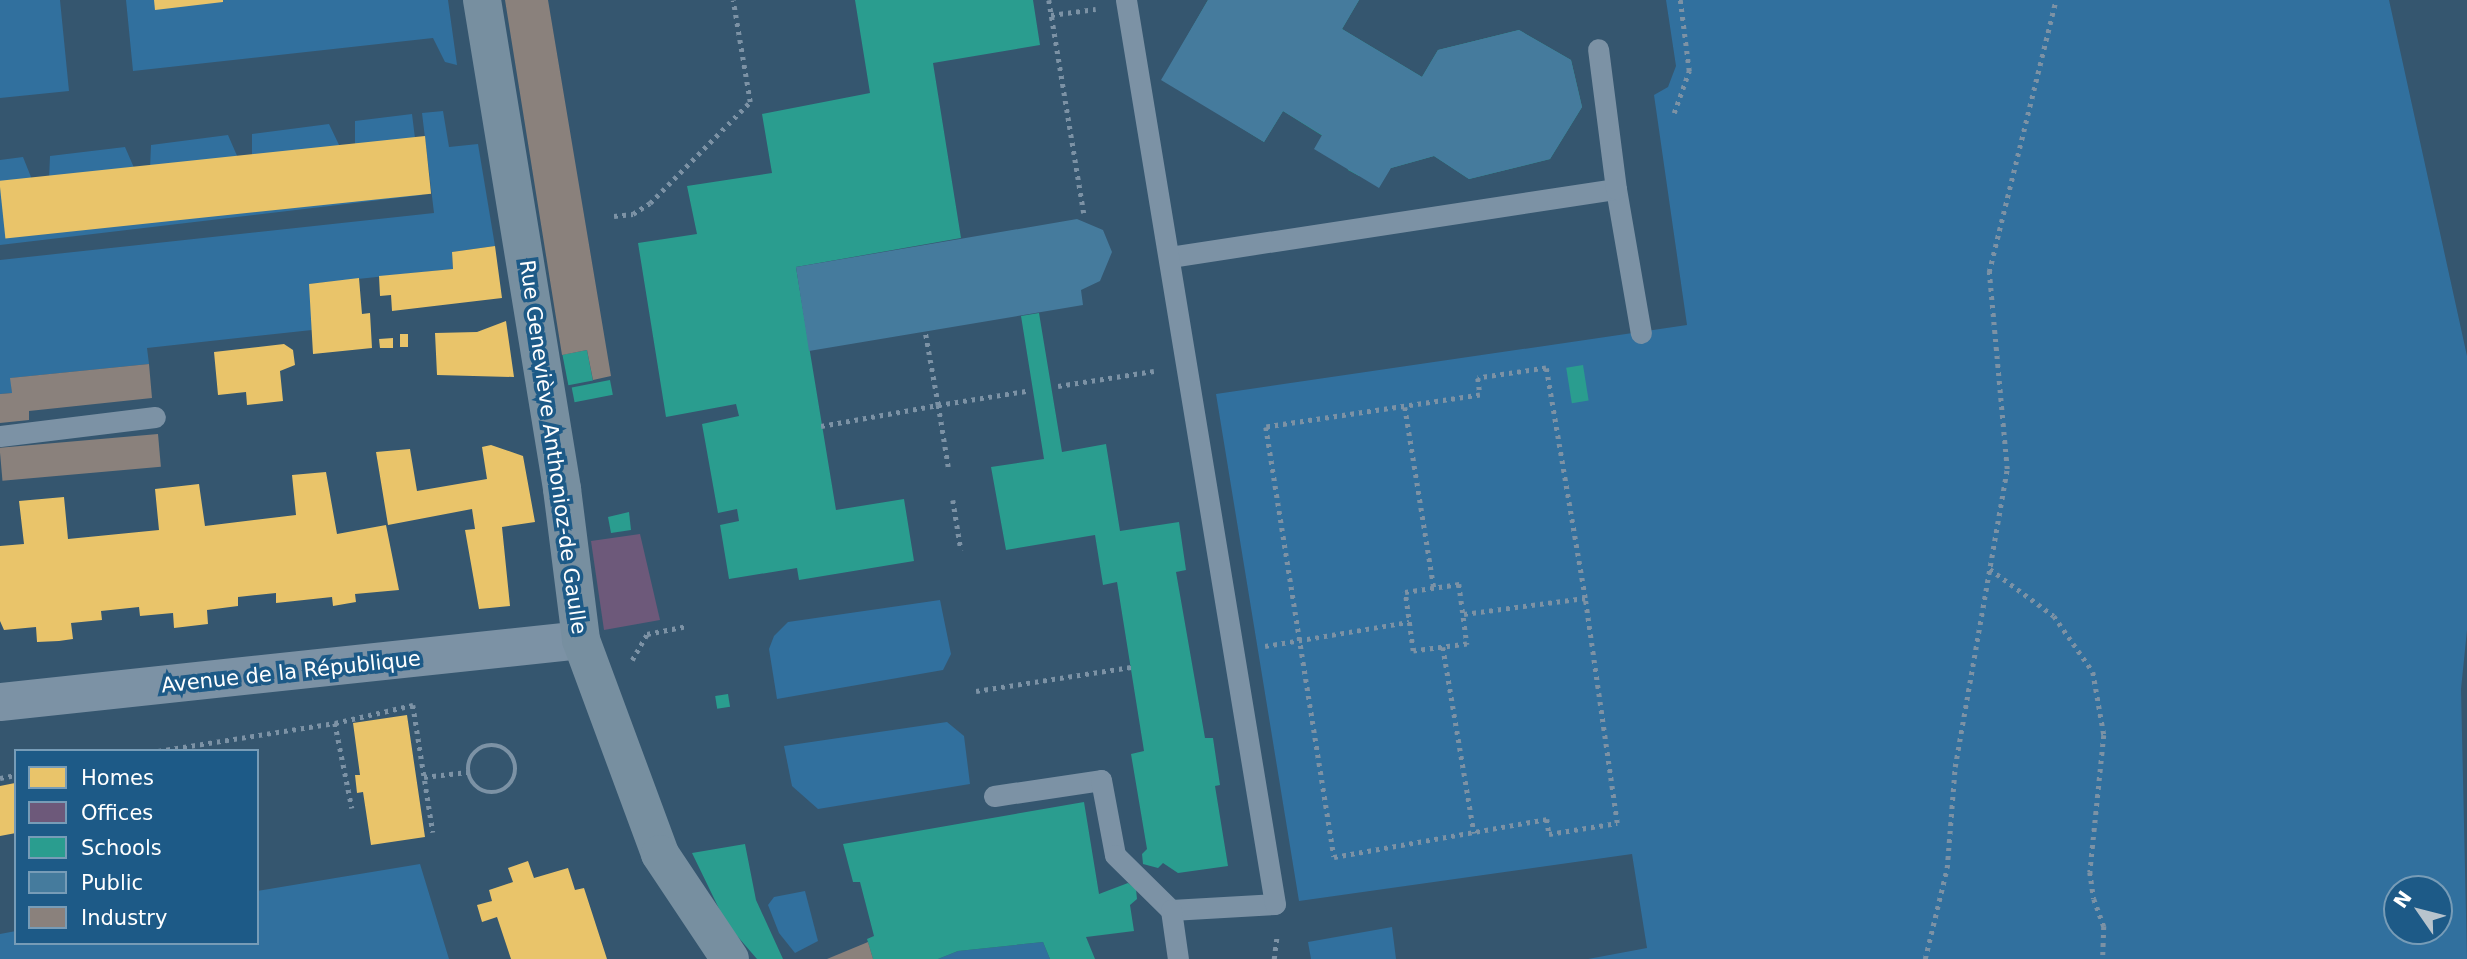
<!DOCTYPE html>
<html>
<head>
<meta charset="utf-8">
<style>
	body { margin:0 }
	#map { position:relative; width:2467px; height:959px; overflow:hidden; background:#35566f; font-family:"DejaVu Sans",sans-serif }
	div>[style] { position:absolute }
	.green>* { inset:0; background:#31709e }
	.homes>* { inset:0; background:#e9c46a; transform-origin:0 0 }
	.offices>* { inset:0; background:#6d597a }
	.schools>* { inset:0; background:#2a9d8f; transform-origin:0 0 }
	.public>* { inset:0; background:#457b9d }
	.industry>* { inset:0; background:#8a817c; transform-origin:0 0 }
	.path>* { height:4.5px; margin-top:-2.25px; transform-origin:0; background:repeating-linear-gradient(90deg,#7c92a5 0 3.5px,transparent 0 8.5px) }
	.path>.ring { margin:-2.25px; padding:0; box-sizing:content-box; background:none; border:4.5px solid #7c92a5; border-radius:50% }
	.service>* { height:21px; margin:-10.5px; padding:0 10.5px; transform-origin:10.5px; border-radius:10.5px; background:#7c92a5 }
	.minor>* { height:38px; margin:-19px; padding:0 19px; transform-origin:19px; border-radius:19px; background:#7c92a5 }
	.secondary>* { height:38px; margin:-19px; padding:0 19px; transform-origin:19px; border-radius:19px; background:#778fa0 }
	span { translate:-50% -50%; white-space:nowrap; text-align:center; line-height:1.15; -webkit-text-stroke:7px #1d5a87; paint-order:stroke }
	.street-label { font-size:21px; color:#fff }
	.legend { position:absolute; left:14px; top:749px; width:245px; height:196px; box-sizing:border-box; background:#1d5a87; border:2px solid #779cb7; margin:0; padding:9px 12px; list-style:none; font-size:21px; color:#fff }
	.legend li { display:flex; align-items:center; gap:14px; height:35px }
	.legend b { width:35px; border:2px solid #779cb7 }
	.north { position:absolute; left:2383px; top:875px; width:70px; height:70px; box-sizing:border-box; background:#1d5a87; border:2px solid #779cb7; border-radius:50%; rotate:305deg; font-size:19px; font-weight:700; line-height:28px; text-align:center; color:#fff }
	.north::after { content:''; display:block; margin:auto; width:24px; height:32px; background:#b8c4cd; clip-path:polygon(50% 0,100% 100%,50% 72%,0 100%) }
</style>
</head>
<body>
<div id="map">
	<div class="green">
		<i style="clip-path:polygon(0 0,60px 0,69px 91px,0 98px)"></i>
		<i style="clip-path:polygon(126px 0,448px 0,457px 65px,445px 62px,433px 38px,133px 71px)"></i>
		<i style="clip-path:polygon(evenodd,1666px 0,2389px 0,2467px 356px,2467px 630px,2461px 689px,2467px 959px,1588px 959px,1647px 948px,1632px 854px,1299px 901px,1216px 394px,1687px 325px,1654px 95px,1668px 87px,1676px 66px,1666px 0,2397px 889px,2439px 889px,2439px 931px,2397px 931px,2397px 889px)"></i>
		<i style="clip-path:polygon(443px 111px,449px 147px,478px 144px,495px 246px,452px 252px,453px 269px,310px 284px,312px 330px,147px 348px,149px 364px,11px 378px,12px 393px,0 394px,0 260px,434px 213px,422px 113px)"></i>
		<i style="clip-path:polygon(412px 114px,422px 195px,0 245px,0 160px,23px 157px,33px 182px,49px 181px,50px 156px,125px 147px,135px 170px,150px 169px,151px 145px,228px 135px,238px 158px,252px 156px,252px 134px,329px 124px,340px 147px,355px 145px,355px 121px)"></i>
		<i style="clip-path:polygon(940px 600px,951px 654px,943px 670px,777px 699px,769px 649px,774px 636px,788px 622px)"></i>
		<i style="clip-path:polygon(947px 722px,964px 736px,970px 784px,818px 809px,792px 786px,784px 746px)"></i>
		<i style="clip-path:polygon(420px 864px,449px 959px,0 959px,0 934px,16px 931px,16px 943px,257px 943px,257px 891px)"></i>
		<i style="clip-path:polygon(805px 891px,818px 941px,795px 953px,779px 933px,768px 905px,774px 897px)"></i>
		<i style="clip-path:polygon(1392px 927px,1396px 959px,1311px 959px,1308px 942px)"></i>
		<i style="clip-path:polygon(1043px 942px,1050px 959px,938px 959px,958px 951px)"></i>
	</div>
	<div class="homes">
		<i style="clip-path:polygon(154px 0,223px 0,223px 2px,155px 10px)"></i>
		<i style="left:425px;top:136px;width:58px;height:428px;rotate:84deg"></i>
		<i style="clip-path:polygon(495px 246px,502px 298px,392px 311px,391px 295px,380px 296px,379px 276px,453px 269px,452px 252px)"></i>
		<i style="clip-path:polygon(359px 278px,362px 314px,370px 313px,372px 348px,313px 354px,309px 284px)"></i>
		<i style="clip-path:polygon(506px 321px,514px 377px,437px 375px,435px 333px,477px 332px)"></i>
		<i style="left:400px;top:334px;width:8px;height:13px"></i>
		<i style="clip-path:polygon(393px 338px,393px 348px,380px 348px,379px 339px)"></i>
		<i style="clip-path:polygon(284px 344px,293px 350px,295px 365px,280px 371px,283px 401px,247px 405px,246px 392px,218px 395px,214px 352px)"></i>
		<i style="clip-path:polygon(491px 445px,523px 456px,535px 522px,502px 527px,510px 606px,479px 609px,465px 530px,475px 529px,472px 509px,388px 525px,376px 452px,410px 449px,417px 491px,487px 479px,482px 447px)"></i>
		<i style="clip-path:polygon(326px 472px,337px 534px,386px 525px,399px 590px,355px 594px,356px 602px,333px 606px,332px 597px,276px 603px,276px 593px,238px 597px,238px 606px,207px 610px,208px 624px,174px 628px,173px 613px,140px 616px,139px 607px,101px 611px,102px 620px,71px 623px,73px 639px,59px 641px,37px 642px,36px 627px,4px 630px,0 621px,0 546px,24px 544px,19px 501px,64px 497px,68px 539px,159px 530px,155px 489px,199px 484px,205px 526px,296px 515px,292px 475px)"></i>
		<i style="clip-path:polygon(407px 715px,425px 837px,371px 845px,363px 792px,357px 793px,355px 775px,360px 775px,353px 723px)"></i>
		<i style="clip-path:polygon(15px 783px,16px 833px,0 836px,0 786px)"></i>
		<i style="clip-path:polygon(528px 861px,534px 878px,568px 868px,575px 890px,584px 888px,607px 959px,511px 959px,497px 917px,482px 922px,477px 905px,492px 901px,489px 890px,513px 882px,508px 868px)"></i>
	</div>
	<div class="offices">
		<i style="clip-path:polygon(640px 534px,660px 620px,604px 630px,591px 541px)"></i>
	</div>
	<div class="schools">
		<i style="clip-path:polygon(855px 0,1033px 0,1040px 45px,933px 63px,961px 238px,796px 267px,836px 510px,904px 499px,914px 561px,799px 580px,797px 568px,729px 579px,720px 525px,739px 521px,737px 509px,718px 513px,702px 424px,739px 416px,736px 404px,666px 417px,638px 243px,697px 234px,687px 186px,772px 173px,762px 114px,870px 93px)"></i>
		<i style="clip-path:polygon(evenodd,1208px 0,1359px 0,1342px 29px,1422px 77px,1438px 50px,1519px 30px,1571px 60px,1582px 107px,1550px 159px,1469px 179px,1434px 156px,1391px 168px,1370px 156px,1359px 176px,1348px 170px,1342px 148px,1283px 111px,1264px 142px,1222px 116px,1233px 96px,1173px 61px,1208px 0,1277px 4px,1323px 35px,1304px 63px,1258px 32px,1277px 4px)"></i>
		<i style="clip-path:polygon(1039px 313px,1062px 452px,1106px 444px,1120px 531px,1179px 522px,1186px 570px,1176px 572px,1205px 738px,1213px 738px,1220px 785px,1215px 786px,1228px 866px,1178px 873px,1163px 863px,1158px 868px,1143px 864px,1142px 854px,1147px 849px,1131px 754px,1144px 751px,1117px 582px,1103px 585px,1095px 535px,1006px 550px,991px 467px,1044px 459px,1021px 316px)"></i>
		<i style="left:587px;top:350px;width:31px;height:25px;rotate:79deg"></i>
		<i style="left:1583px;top:365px;width:36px;height:17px;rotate:81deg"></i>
		<i style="left:610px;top:380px;width:15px;height:39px;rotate:79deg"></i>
		<i style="clip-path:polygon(629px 512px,631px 530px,611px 533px,608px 517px)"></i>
		<i style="left:728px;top:694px;width:13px;height:13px;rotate:81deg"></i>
		<i style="clip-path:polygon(1084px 802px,1099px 894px,1128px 883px,1136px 889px,1137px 899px,1130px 905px,1134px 931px,1086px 937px,1095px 959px,1050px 959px,1043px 942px,958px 951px,938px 959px,873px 959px,867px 939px,874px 936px,860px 882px,853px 882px,843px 844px)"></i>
		<i style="clip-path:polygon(745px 844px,756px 900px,783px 959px,757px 959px,726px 923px,692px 853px)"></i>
	</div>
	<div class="public">
		<i style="clip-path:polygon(1208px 0,1359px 0,1342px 29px,1422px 77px,1438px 50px,1519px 30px,1571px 60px,1582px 107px,1550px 159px,1469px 179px,1434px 156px,1391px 168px,1379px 188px,1314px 149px,1322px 135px,1283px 111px,1264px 142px,1161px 80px)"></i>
		<i style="clip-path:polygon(1077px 219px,1103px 230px,1112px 252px,1100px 281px,1081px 290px,1083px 305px,809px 351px,796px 267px)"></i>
	</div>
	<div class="industry">
		<i style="clip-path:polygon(505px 0,548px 0,611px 376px,593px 380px,587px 350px,562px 355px)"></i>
		<i style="clip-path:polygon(149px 364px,152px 398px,29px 411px,29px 420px,0 423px,0 394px,12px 393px,10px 378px)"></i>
		<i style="left:158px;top:434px;width:33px;height:159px;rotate:85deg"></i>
		<i style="clip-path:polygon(868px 942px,873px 959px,827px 959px)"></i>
	</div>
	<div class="path">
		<i style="left:1049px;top:0;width:216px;rotate:80.7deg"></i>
		<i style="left:1051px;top:15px;width:45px;rotate:-7.6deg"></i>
		<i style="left:1674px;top:113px;width:45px;rotate:-70.3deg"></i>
		<i style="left:1689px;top:71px;width:72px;rotate:-97.2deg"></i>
		<i style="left:614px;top:216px;width:19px;rotate:-6deg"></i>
		<i style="left:633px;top:214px;width:20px;rotate:-33deg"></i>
		<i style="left:650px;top:203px;width:142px;rotate:-45.3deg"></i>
		<i style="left:750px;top:102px;width:103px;rotate:-99.5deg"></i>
		<i style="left:1058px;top:386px;width:97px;rotate:-8.9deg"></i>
		<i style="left:1405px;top:407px;width:183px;rotate:80.9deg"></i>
		<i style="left:821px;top:426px;width:119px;rotate:-10.2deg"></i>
		<i style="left:938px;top:405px;width:74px;rotate:-100.1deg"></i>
		<i style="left:948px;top:467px;width:63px;rotate:-99.2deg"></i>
		<i style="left:938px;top:405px;width:89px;rotate:-9deg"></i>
		<i style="left:953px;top:500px;width:51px;rotate:80.9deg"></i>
		<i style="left:1990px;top:569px;width:79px;rotate:36.3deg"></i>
		<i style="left:2054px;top:616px;width:68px;rotate:55.1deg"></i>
		<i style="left:2093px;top:672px;width:64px;rotate:80.1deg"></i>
		<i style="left:2104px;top:735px;width:138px;rotate:95.8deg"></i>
		<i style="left:2090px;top:872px;width:27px;rotate:82deg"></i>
		<i style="left:2094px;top:899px;width:29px;rotate:70deg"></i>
		<i style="left:2104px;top:926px;width:33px;rotate:92deg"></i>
		<i style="left:1459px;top:584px;width:61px;rotate:82.4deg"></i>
		<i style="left:1467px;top:644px;width:54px;rotate:172.6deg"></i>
		<i style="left:1413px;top:651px;width:60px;rotate:-97.7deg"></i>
		<i style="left:1405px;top:592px;width:55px;rotate:-8.4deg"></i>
		<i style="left:1464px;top:614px;width:122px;rotate:-7.5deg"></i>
		<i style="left:1585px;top:598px;width:233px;rotate:-99.6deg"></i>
		<i style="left:1546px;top:368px;width:69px;rotate:171.6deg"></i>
		<i style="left:1478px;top:378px;width:17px;rotate:83deg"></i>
		<i style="left:1480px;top:395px;width:216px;rotate:171.5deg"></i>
		<i style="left:1266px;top:427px;width:435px;rotate:81deg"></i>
		<i style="left:1334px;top:857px;width:216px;rotate:-10.1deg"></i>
		<i style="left:1547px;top:819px;width:15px;rotate:82deg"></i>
		<i style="left:1549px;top:834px;width:69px;rotate:-9.2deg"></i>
		<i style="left:1617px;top:823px;width:227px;rotate:-98.1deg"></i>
		<i style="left:1265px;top:646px;width:146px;rotate:-9.5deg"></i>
		<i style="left:1443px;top:647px;width:189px;rotate:80.5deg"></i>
		<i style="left:632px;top:660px;width:30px;rotate:-60deg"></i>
		<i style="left:647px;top:634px;width:41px;rotate:-11.3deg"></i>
		<i style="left:976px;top:691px;width:157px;rotate:-8.8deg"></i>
		<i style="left:335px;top:723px;width:80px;rotate:-13deg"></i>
		<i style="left:413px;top:705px;width:129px;rotate:81.1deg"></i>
		<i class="ring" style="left:468px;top:745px;width:43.5px;height:43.5px"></i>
		<i style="left:158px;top:751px;width:179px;rotate:-9deg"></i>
		<i style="left:335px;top:723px;width:87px;rotate:78.7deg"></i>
		<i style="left:424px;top:777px;width:44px;rotate:-6.5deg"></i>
		<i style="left:0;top:778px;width:16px;rotate:-11deg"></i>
		<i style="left:1274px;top:959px;width:23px;rotate:-83deg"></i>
		<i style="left:1925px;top:959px;width:94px;rotate:-76.4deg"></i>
		<i style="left:1947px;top:868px;width:101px;rotate:-85.5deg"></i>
		<i style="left:1955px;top:767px;width:303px;rotate:-80.1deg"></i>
		<i style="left:2007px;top:469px;width:198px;rotate:-95.2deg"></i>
		<i style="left:1989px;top:272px;width:280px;rotate:-76.2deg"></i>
	</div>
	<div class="service">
		<i style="left:1616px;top:189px;width:146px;rotate:80.2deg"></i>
		<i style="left:1170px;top:257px;width:451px;rotate:-8.7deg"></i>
		<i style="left:1616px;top:189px;width:141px;rotate:-97.3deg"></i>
		<i style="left:0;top:436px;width:156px;rotate:-7deg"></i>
		<i style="left:994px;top:796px;width:108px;rotate:-8.5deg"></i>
		<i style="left:1101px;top:780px;width:76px;rotate:79.4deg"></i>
		<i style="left:1115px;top:855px;width:78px;rotate:44.5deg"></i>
		<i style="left:1171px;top:910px;width:104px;rotate:-3.3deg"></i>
		<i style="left:1275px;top:904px;width:916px;rotate:-99.36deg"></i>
		<i style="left:1171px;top:910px;width:49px;rotate:81.9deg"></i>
	</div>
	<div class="minor">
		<i style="left:0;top:702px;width:584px;rotate:-6.09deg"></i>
	</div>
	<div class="secondary">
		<i style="left:482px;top:0;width:496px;rotate:80.7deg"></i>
		<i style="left:562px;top:489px;width:152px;rotate:82.8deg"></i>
		<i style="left:581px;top:640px;width:228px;rotate:69.7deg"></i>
		<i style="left:660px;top:854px;width:126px;rotate:56.3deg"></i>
	</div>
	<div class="street-label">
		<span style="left:553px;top:447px;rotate:82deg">Rue Geneviève Anthonioz-de Gaulle</span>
		<span style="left:291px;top:672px;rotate:-6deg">Avenue de la République</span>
	</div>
	<ul class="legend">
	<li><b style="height:19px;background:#e9c46a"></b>Homes</li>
	<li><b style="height:19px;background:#6d597a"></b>Offices</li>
	<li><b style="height:19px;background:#2a9d8f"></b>Schools</li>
	<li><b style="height:19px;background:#457b9d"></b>Public</li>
	<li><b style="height:19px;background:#8a817c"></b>Industry</li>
	</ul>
	<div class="north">N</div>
</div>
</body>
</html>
